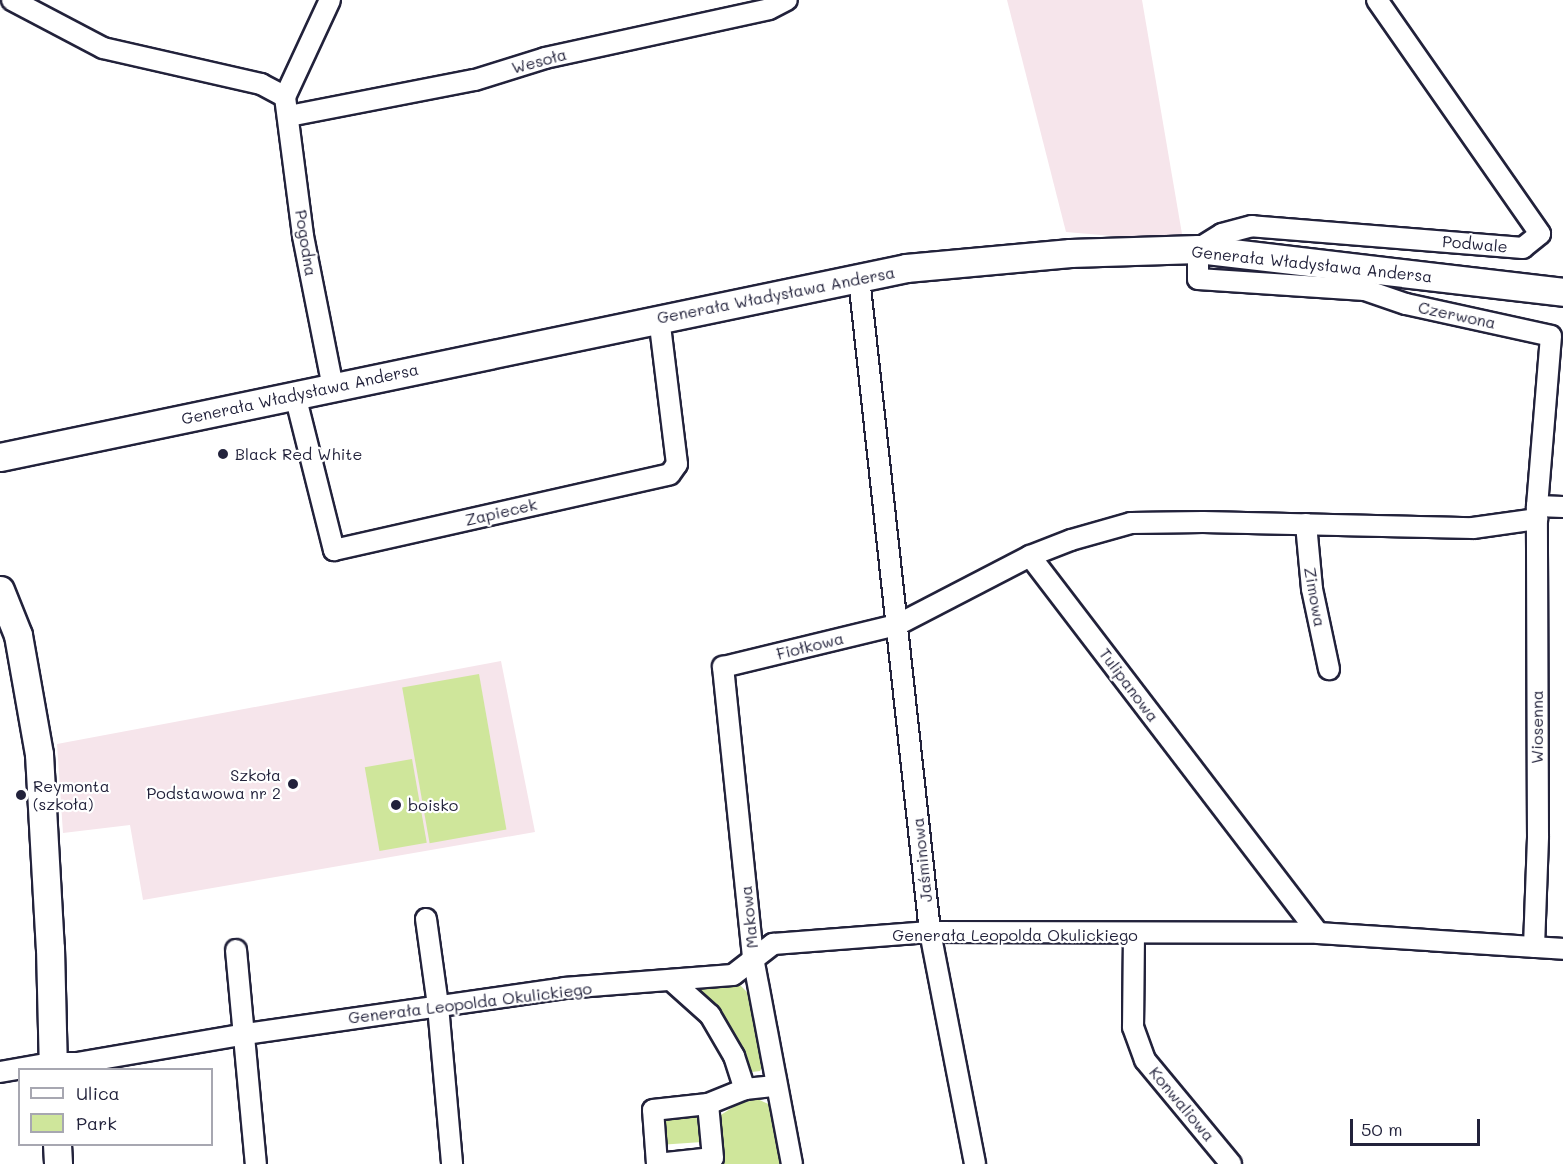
<!DOCTYPE html>
<html>
<head>
<meta charset="utf-8">
<style>
	body { margin:0 }
	#map { position:relative; width:1563px; height:1164px; overflow:hidden; background:#fff; font-family:Mali,sans-serif }
	div>[style] { position:absolute }
	.built>* { inset:0; background:#f6e5eb }
	.green>* { inset:0; background:#cfe69b; transform-origin:0 0 }
	.roads { filter:drop-shadow(2px 0 #22223b) drop-shadow(-2px 0 #22223b) drop-shadow(0 2px #22223b) drop-shadow(0 -2px #22223b) }
	.street>* { height:20px; margin:-10px; padding:0 10px; transform-origin:10px; border-radius:10px; background:#fff }
	.secondary>* { height:27px; margin:-13.5px; padding:0 13.5px; transform-origin:13.5px; border-radius:13.5px; background:#fff }
	.dots>* { width:16px; height:16px; translate:-50% -50%; box-sizing:border-box; border:3px solid #fff; border-radius:50% }
	span { translate:-50% -50%; white-space:nowrap; text-align:center; line-height:1.15; -webkit-text-stroke:4.5px #fff; paint-order:stroke }
	.street-label { font-size:16px; color:#22223b }
	.poi-label { font-size:16px; color:#22223b }
	.left { translate:0 -50%; text-align:left }
	.right { translate:-100% -50%; text-align:right }
	.legend { position:absolute; left:18px; top:1068px; width:195px; height:78px; box-sizing:border-box; background:#fff; border:2px solid #a7a7b1; margin:0; padding:8px 10px; list-style:none; font-size:18px; color:#22223b }
	.legend li { display:flex; align-items:center; gap:12px; height:30px }
	.legend b { width:30px; border:2px solid #a7a7b1 }
	.scale { position:absolute; left:1350px; top:1119px; width:130px; height:27px; box-sizing:border-box; border:3px solid #22223b; border-top:0; padding-left:8px; font-size:18px; line-height:21px; white-space:nowrap; color:#22223b; -webkit-text-stroke:4px #fff; paint-order:stroke }
</style>
</head>
<body>
<div id="map">
	<div class="built">
		<i style="clip-path:polygon(1007px 0,1142px 0,1182px 234px,1136px 238px,1066px 232px)"></i>
		<i style="clip-path:polygon(501px 661px,535px 832px,143px 900px,130px 825px,63px 833px,57px 744px)"></i>
	</div>
	<div class="green">
		<i style="left:479px;top:674px;width:158px;height:78px;rotate:80deg"></i>
		<i style="left:412px;top:759px;width:85px;height:48px;rotate:80deg"></i>
		<i style="clip-path:polygon(730px 983px,740px 985px,749px 994px,764px 1064px,760px 1071px,752px 1072px,719px 1015px,692px 986px)"></i>
		<i style="clip-path:polygon(757px 1099px,771px 1105px,784px 1164px,721px 1164px,716px 1118px,738px 1104px)"></i>
		<i style="left:700px;top:1111px;width:31px;height:40px;rotate:86deg"></i>
	</div>
	<div class="roads">
		<div class="street">
			<i style="left:12px;top:0;width:103px;rotate:27.8deg"></i>
			<i style="left:103px;top:48px;width:162px;rotate:12.8deg"></i>
			<i style="left:261px;top:84px;width:27px;rotate:28deg"></i>
			<i style="left:330px;top:0;width:107px;rotate:114.9deg"></i>
			<i style="left:285px;top:97px;width:140px;rotate:82.6deg"></i>
			<i style="left:303px;top:236px;width:155px;rotate:78.8deg"></i>
			<i style="left:1377px;top:0;width:285px;rotate:55.1deg"></i>
			<i style="left:1540px;top:234px;width:22px;rotate:141deg"></i>
			<i style="left:1523px;top:248px;width:272px;rotate:-175.4deg"></i>
			<i style="left:1252px;top:226px;width:31px;rotate:165deg"></i>
			<i style="left:1222px;top:234px;width:28px;rotate:148deg"></i>
			<i style="left:1198px;top:249px;width:30px;rotate:90deg"></i>
			<i style="left:1198px;top:279px;width:167px;rotate:3.8deg"></i>
			<i style="left:1365px;top:290px;width:43px;rotate:18.9deg"></i>
			<i style="left:1406px;top:304px;width:148px;rotate:12.4deg"></i>
			<i style="left:1551px;top:336px;width:171px;rotate:94.7deg"></i>
			<i style="left:1537px;top:506px;width:26px;rotate:2deg"></i>
			<i style="left:289px;top:116px;width:189px;rotate:-11deg"></i>
			<i style="left:475px;top:80px;width:73px;rotate:-17.4deg"></i>
			<i style="left:545px;top:58px;width:229px;rotate:-12.3deg"></i>
			<i style="left:769px;top:9px;width:20px;rotate:-27deg"></i>
			<i style="left:859px;top:278px;width:658px;rotate:83.8deg"></i>
			<i style="left:930px;top:932px;width:236px;rotate:79deg"></i>
			<i style="left:295px;top:395px;width:160px;rotate:75.9deg"></i>
			<i style="left:334px;top:550px;width:344px;rotate:-12.7deg"></i>
			<i style="left:670px;top:474px;width:12px;rotate:-55deg"></i>
			<i style="left:677px;top:464px;width:147px;rotate:-97deg"></i>
			<i style="left:1306px;top:524px;width:65px;rotate:84.7deg"></i>
			<i style="left:1312px;top:589px;width:82px;rotate:78deg"></i>
			<i style="left:1030px;top:556px;width:44px;rotate:-21.3deg"></i>
			<i style="left:1071px;top:540px;width:62px;rotate:-15.8deg"></i>
			<i style="left:1131px;top:523px;width:72px;rotate:-0.8deg"></i>
			<i style="left:1203px;top:522px;width:270px;rotate:1.3deg"></i>
			<i style="left:1473px;top:528px;width:65px;rotate:-8deg"></i>
			<i style="left:426px;top:919px;width:88px;rotate:82.1deg"></i>
			<i style="left:438px;top:1006px;width:159px;rotate:84.9deg"></i>
			<i style="left:1134px;top:934px;width:93px;rotate:90.6deg"></i>
			<i style="left:1133px;top:1027px;width:35px;rotate:70deg"></i>
			<i style="left:1145px;top:1060px;width:135px;rotate:50.4deg"></i>
			<i style="left:1534px;top:947px;width:111px;rotate:-87.9deg"></i>
			<i style="left:1538px;top:836px;width:330px;rotate:-90.2deg"></i>
			<i style="left:236px;top:950px;width:215px;rotate:84.7deg"></i>
			<i style="left:672px;top:981px;width:51px;rotate:41.8deg"></i>
			<i style="left:710px;top:1015px;width:48px;rotate:59.7deg"></i>
			<i style="left:734px;top:1056px;width:35px;rotate:72deg"></i>
			<i style="left:0;top:1072px;width:53px;rotate:-9.8deg"></i>
			<i style="left:52px;top:1063px;width:25px"></i>
			<i style="left:77px;top:1063px;width:171px;rotate:-9.7deg"></i>
			<i style="left:246px;top:1034px;width:321px;rotate:-8.2deg"></i>
			<i style="left:564px;top:988px;width:169px;rotate:-4.4deg"></i>
			<i style="left:733px;top:975px;width:51px;rotate:-37.8deg"></i>
			<i style="left:773px;top:944px;width:157px;rotate:-4.4deg"></i>
			<i style="left:930px;top:932px;width:388px;rotate:0.1deg"></i>
			<i style="left:1318px;top:933px;width:246px;rotate:3.7deg"></i>
			<i style="left:657px;top:1164px;width:54px;rotate:-94.2deg"></i>
			<i style="left:653px;top:1110px;width:55px;rotate:-6.2deg"></i>
			<i style="left:708px;top:1104px;width:40px;rotate:-22deg"></i>
			<i style="left:745px;top:1089px;width:30px;rotate:-6deg"></i>
			<i style="left:657px;top:1164px;width:56px;rotate:-6.1deg"></i>
			<i style="left:713px;top:1158px;width:54px;rotate:-95.3deg"></i>
			<i style="left:792px;top:1164px;width:211px;rotate:-100.7deg"></i>
			<i style="left:753px;top:957px;width:292px;rotate:-95.9deg"></i>
			<i style="left:723px;top:667px;width:179px;rotate:-13.6deg"></i>
			<i style="left:897px;top:625px;width:150px;rotate:-27.4deg"></i>
			<i style="left:1030px;top:556px;width:474px;rotate:52.6deg"></i>
		</div>
		<div class="secondary">
			<i style="left:0;top:457px;width:926px;rotate:-11.78deg"></i>
			<i style="left:906px;top:268px;width:165px;rotate:-5.2deg"></i>
			<i style="left:1070px;top:253px;width:128px;rotate:-1.8deg"></i>
			<i style="left:1198px;top:249px;width:368px;rotate:6.7deg"></i>
			<i style="left:0;top:590px;width:48px;rotate:68.2deg"></i>
			<i style="left:18px;top:635px;width:121px;rotate:80deg"></i>
			<i style="left:39px;top:754px;width:194px;rotate:86.8deg"></i>
			<i style="left:50px;top:948px;width:122px;rotate:88.6deg"></i>
			<i style="left:57px;top:1144px;width:20px;rotate:87deg"></i>
		</div>
	</div>
	<div class="dots">
		<i style="left:223px;top:454px;background:#22223b"></i>
		<i style="left:293px;top:784px;background:#22223b"></i>
		<i style="left:21px;top:795px;background:#22223b"></i>
		<i style="left:396px;top:805px;background:#22223b"></i>
	</div>
	<div class="street-label">
		<span style="left:539px;top:61px;rotate:-15deg">Wesoła</span>
		<span style="left:306px;top:243px;rotate:81deg">Pogodna</span>
		<span style="left:1475px;top:244px;rotate:5deg">Podwale</span>
		<span style="left:1312px;top:264px;rotate:6deg">Generała Władysława Andersa</span>
		<span style="left:776px;top:295px;rotate:-11deg">Generała Władysława Andersa</span>
		<span style="left:1457px;top:315px;rotate:12deg">Czerwona</span>
		<span style="left:300px;top:394px;rotate:-12deg">Generała Władysława Andersa</span>
		<span style="left:501px;top:512px;rotate:-13deg">Zapiecek</span>
		<span style="left:1315px;top:597px;rotate:80deg">Zimowa</span>
		<span style="left:810px;top:646px;rotate:-14deg">Fiołkowa</span>
		<span style="left:1129px;top:685px;rotate:53deg">Tulipanowa</span>
		<span style="left:1537px;top:727px;rotate:-90deg">Wiosenna</span>
		<span style="left:922px;top:860px;rotate:-96deg">Jaśminowa</span>
		<span style="left:749px;top:917px;rotate:-96deg">Makowa</span>
		<span style="left:1015px;top:935px">Generała Leopolda Okulickiego</span>
		<span style="left:470px;top:1003px;rotate:-7deg">Generała Leopolda Okulickiego</span>
		<span style="left:1182px;top:1104px;rotate:50deg">Konwaliowa</span>
	</div>
	<div class="poi-label">
		<span class="left" style="left:235px;top:454px">Black Red White</span>
		<span class="right" style="left:281px;top:784px">Szkoła<br>Podstawowa nr 2</span>
		<span class="left" style="left:33px;top:795px">Reymonta<br>(szkoła)</span>
		<span class="left" style="left:408px;top:805px">boisko</span>
	</div>
	<ul class="legend">
	<li><b style="height:8px;background:#fff"></b>Ulica</li>
	<li><b style="height:16px;background:#cfe69b"></b>Park</li>
	</ul>
	<div class="scale">50 m</div>
</div>
</body>
</html>
